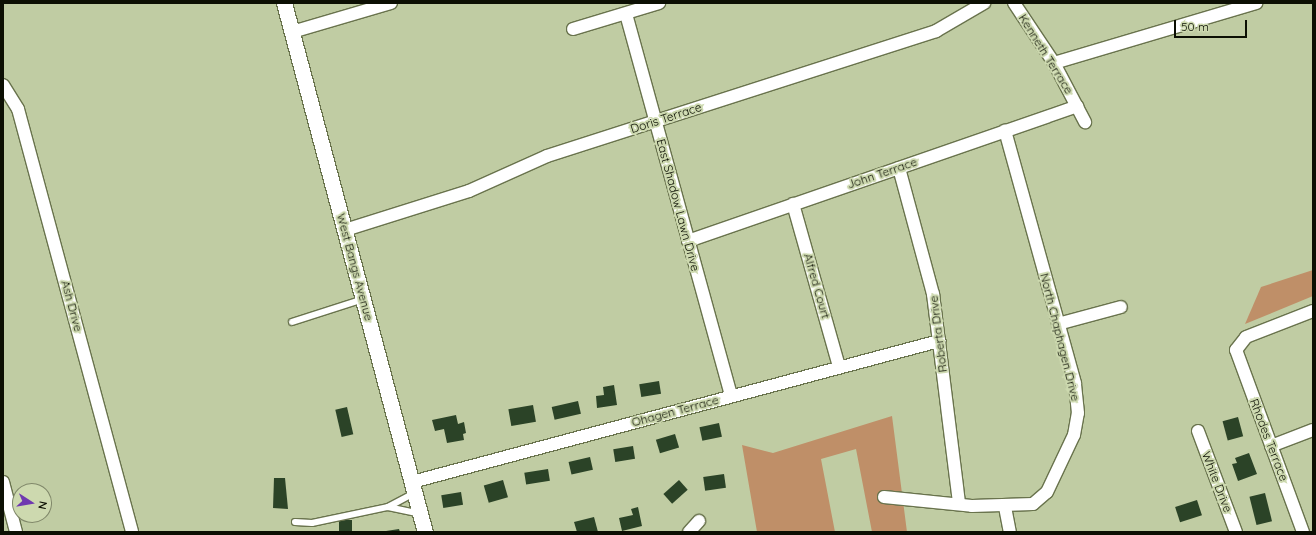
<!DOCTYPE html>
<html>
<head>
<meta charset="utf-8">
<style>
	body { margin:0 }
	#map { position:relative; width:1316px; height:535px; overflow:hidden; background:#c0cca3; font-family:Quicksand,sans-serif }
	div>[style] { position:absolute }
	.green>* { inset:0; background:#bf8f68 }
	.building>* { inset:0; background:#2b4327; transform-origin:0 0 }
	.roads { filter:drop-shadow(1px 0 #69734d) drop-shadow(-1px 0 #69734d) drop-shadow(0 1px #69734d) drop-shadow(0 -1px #69734d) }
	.service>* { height:6px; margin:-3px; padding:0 3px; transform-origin:3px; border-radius:3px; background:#fff }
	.minor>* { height:12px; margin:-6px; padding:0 6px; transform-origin:6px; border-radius:6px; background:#fff }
	.tertiary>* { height:15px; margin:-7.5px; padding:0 7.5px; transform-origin:7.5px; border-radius:7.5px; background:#fff }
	span { translate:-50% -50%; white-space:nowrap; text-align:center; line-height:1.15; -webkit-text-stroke:4px #cdd9af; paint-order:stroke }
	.street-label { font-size:12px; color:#0c0f03 }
	.frame { position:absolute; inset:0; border:4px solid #0c0f03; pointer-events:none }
	.north { position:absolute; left:12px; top:483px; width:40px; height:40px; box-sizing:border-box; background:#cdd9af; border:1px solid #80886a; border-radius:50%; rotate:102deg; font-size:11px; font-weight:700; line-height:16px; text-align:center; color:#0c0f03 }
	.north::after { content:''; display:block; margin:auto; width:14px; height:18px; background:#6f39b0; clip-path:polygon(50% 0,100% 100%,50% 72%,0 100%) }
	.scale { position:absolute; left:1174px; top:20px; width:73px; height:18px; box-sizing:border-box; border:2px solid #0c0f03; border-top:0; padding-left:5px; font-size:12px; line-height:14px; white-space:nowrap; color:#0c0f03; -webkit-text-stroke:3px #cdd9af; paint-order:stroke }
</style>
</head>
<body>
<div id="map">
	<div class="green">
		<i style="clip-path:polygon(1313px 270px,1313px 296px,1245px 324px,1261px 287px)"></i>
		<i style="clip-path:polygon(892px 416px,907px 532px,872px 532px,856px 449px,821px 459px,835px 532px,757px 532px,742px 445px,773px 453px)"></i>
	</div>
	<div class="building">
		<i style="left:659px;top:381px;width:13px;height:20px;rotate:81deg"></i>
		<i style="clip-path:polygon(614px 385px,617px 405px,597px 408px,596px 396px,604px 395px,603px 387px)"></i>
		<i style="left:578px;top:401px;width:13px;height:27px;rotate:77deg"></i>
		<i style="left:533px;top:405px;width:17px;height:25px;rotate:80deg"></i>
		<i style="left:347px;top:407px;width:28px;height:12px;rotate:77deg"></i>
		<i style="clip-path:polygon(456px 415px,458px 424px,464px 422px,466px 433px,463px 434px,464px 440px,447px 443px,444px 429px,435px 431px,432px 420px)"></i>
		<i style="left:1238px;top:417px;width:20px;height:16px;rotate:75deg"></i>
		<i style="left:719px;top:423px;width:14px;height:20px;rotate:78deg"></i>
		<i style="left:675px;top:434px;width:14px;height:20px;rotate:73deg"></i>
		<i style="left:633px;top:446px;width:13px;height:20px;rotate:81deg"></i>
		<i style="clip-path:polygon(1249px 453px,1257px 474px,1238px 481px,1232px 464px,1237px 463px,1235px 458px)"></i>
		<i style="left:590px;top:457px;width:13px;height:22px;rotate:77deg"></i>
		<i style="left:548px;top:469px;width:12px;height:24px;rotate:81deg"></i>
		<i style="left:724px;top:474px;width:14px;height:21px;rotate:82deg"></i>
		<i style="clip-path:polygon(274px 478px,285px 478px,288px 509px,273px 508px)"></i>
		<i style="left:503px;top:480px;width:18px;height:20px;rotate:74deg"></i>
		<i style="left:679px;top:480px;width:13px;height:21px;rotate:48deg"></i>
		<i style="left:461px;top:492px;width:13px;height:20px;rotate:81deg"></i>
		<i style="left:1265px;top:493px;width:29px;height:16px;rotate:76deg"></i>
		<i style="left:1197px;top:500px;width:16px;height:23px;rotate:72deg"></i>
		<i style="clip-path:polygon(638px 507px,642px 526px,622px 531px,619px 518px,633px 515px,631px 509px)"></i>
		<i style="clip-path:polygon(594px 517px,598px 532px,577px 532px,574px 522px)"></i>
		<i style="left:339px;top:520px;width:13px;height:12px"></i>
		<i style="clip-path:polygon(399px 529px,400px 532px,386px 532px,386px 531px)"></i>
	</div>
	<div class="roads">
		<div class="service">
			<i style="left:292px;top:322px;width:75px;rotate:-17.9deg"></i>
			<i style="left:388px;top:507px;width:33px;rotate:12deg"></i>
			<i style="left:295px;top:522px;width:17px;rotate:3deg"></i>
			<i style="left:312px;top:523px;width:78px;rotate:-11.9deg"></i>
			<i style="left:388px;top:507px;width:30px;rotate:-28deg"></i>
		</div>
		<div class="minor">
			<i style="left:1014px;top:3px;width:72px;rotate:56.3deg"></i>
			<i style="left:1054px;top:63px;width:67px;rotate:62.3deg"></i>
			<i style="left:626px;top:14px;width:396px;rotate:74.6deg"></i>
			<i style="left:573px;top:29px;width:90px;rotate:-16.8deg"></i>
			<i style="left:292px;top:32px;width:103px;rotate:-16.3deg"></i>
			<i style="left:1054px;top:63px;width:211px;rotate:-16.5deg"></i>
			<i style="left:3px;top:85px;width:28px;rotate:58deg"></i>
			<i style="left:18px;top:109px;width:438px;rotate:74.9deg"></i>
			<i style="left:899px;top:168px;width:131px;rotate:74.9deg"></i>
			<i style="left:933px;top:294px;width:210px;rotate:82.9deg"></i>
			<i style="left:793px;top:204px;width:169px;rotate:74.2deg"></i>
			<i style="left:345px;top:230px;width:130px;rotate:-17.5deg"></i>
			<i style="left:469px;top:191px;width:85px;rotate:-24.2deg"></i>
			<i style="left:547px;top:156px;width:409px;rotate:-17.8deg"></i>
			<i style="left:936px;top:31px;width:56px;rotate:-30.3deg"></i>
			<i style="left:688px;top:241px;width:412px;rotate:-19.1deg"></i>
			<i style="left:1058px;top:324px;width:65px;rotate:-15.1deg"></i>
			<i style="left:1198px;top:431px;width:108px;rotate:69.4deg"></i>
			<i style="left:1271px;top:446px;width:45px;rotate:-20.9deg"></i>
			<i style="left:3px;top:482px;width:52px;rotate:75.4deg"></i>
			<i style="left:412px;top:482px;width:546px;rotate:-14.98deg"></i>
			<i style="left:884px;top:497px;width:88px;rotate:5.8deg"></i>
			<i style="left:972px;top:506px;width:61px;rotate:-1.9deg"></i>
			<i style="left:1033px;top:504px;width:18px;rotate:-41deg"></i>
			<i style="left:1047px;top:492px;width:63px;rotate:-64.7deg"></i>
			<i style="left:1074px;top:435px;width:22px;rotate:-80deg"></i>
			<i style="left:1078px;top:413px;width:30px;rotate:-96deg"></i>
			<i style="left:1075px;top:383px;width:262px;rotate:-105.5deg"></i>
			<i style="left:1005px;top:507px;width:25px;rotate:79deg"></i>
			<i style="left:689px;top:532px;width:15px;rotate:-48deg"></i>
			<i style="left:1303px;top:532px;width:194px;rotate:-110.2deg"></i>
			<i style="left:1236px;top:350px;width:16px;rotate:-52deg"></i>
			<i style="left:1246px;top:337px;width:72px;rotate:-21.2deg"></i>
		</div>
		<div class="tertiary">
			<i style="left:284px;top:3px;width:547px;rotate:75.08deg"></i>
		</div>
	</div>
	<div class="street-label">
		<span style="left:1046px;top:54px;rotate:58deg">Kenneth Terrace</span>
		<span style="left:666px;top:118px;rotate:-18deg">Doris Terrace</span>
		<span style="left:882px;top:173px;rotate:-19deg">John Terrace</span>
		<span style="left:678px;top:205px;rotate:75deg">East Shadow Lawn Drive</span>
		<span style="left:355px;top:267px;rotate:75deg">West Bangs Avenue</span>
		<span style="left:817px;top:286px;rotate:74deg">Alfred Court</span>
		<span style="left:72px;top:306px;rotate:75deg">Ash Drive</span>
		<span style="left:938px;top:334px;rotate:-97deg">Roberta Drive</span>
		<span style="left:1060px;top:337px;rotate:76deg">North Chaphagen Drive</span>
		<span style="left:675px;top:411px;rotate:-15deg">Ohagen Terrace</span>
		<span style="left:1269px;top:440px;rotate:69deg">Rhodes Terrace</span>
		<span style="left:1217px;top:482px;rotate:69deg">White Drive</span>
	</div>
	<div class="frame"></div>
	<div class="north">N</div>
	<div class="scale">50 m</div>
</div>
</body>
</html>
